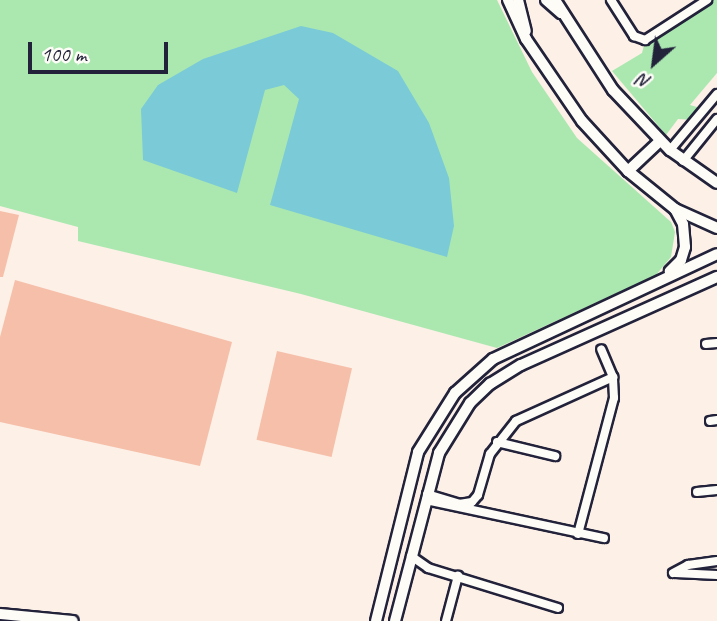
<!DOCTYPE html>
<html>
<head>
<meta charset="utf-8">
<style>
	body { margin:0 }
	#map { position:relative; width:717px; height:621px; overflow:hidden; background:#fcf0e7; font-family:Caveat,sans-serif }
	div>[style] { position:absolute }
	.green>* { inset:0; background:#aae8b0 }
	.water>* { inset:0; background:#7bcad7 }
	.building>* { inset:0; background:#f6bfa9; transform-origin:0 0 }
	.roads { filter:drop-shadow(2px 0 #22223b) drop-shadow(-2px 0 #22223b) drop-shadow(0 2px #22223b) drop-shadow(0 -2px #22223b) }
	.street>* { height:8px; margin:-4px; padding:0 4px; transform-origin:4px; border-radius:4px; background:#fdfcf7 }
	.secondary>* { height:10px; margin:-5px; padding:0 5px; transform-origin:5px; border-radius:5px; background:#fdfcf7 }
	span { translate:-50% -50%; white-space:nowrap; text-align:center; line-height:1.15; -webkit-text-stroke:6px #fdfcf7; paint-order:stroke }
	.north { position:absolute; left:619px; top:28px; width:70px; height:70px; -webkit-text-stroke:5px #fdfcf7; paint-order:stroke; rotate:208deg; font-size:19px; font-weight:700; line-height:28px; text-align:center; color:#22223b }
	.north::after { content:''; display:block; margin:auto; width:24px; height:32px; background:#22223b; clip-path:polygon(50% 0,100% 100%,50% 72%,0 100%) }
	.scale { position:absolute; left:28px; top:42px; width:140px; height:32px; box-sizing:border-box; border:4px solid #22223b; border-top:0; padding-left:9px; font-size:21px; line-height:24px; white-space:nowrap; color:#22223b; -webkit-text-stroke:5px #fdfcf7; paint-order:stroke }
</style>
</head>
<body>
<div id="map">
	<div class="green">
		<i style="clip-path:polygon(0 0,497px 0,532px 72px,577px 138px,671px 222px,675px 232px,671px 257px,656px 275px,497px 348px,301px 294px,78px 241px,78px 227px,0 206px)"></i>
		<i style="clip-path:polygon(708px 0,717px 0,717px 73px,690px 105px,704px 109px,696px 120px,678px 119px,666px 135px,612px 71px,642px 53px,645px 41px)"></i>
	</div>
	<div class="water">
		<i style="clip-path:polygon(301px 26px,333px 33px,398px 71px,429px 123px,449px 178px,454px 226px,447px 257px,270px 205px,299px 99px,284px 85px,265px 90px,237px 193px,143px 160px,141px 109px,158px 85px,203px 59px)"></i>
	</div>
	<div class="building">
		<i style="clip-path:polygon(0 211px,19px 215px,3px 277px,0 277px)"></i>
		<i style="clip-path:polygon(15px 280px,232px 342px,200px 466px,0 422px,0 337px)"></i>
		<i style="left:277px;top:351px;width:77px;height:91px;rotate:13deg"></i>
	</div>
	<div class="roads">
		<div class="street">
			<i style="left:611px;top:0;width:43px;rotate:57.4deg"></i>
			<i style="left:634px;top:36px;width:12px;rotate:20deg"></i>
			<i style="left:645px;top:40px;width:74px;rotate:-32.8deg"></i>
			<i style="left:670px;top:150px;width:73px;rotate:-50deg"></i>
			<i style="left:683px;top:161px;width:54px;rotate:-51deg"></i>
			<i style="left:706px;top:344px;width:11px;rotate:-5deg"></i>
			<i style="left:710px;top:421px;width:7px;rotate:-8deg"></i>
			<i style="left:497px;top:442px;width:60px;rotate:13.6deg"></i>
			<i style="left:697px;top:492px;width:20px;rotate:-6deg"></i>
			<i style="left:427px;top:494px;width:34px;rotate:17deg"></i>
			<i style="left:459px;top:504px;width:13px;rotate:-9deg"></i>
			<i style="left:472px;top:502px;width:9px;rotate:-49deg"></i>
			<i style="left:478px;top:495px;width:43px;rotate:-73.7deg"></i>
			<i style="left:490px;top:454px;width:42px;rotate:-51.8deg"></i>
			<i style="left:516px;top:421px;width:107px;rotate:-24.4deg"></i>
			<i style="left:426px;top:500px;width:182px;rotate:12.1deg"></i>
			<i style="left:578px;top:534px;width:141px;rotate:-75.2deg"></i>
			<i style="left:614px;top:398px;width:21px;rotate:-93deg"></i>
			<i style="left:613px;top:377px;width:30px;rotate:-113deg"></i>
			<i style="left:411px;top:556px;width:21px;rotate:35deg"></i>
			<i style="left:428px;top:568px;width:136px;rotate:17.1deg"></i>
			<i style="left:673px;top:573px;width:17px;rotate:-28deg"></i>
			<i style="left:688px;top:565px;width:29px;rotate:-8deg"></i>
			<i style="left:675px;top:573px;width:42px;rotate:2.7deg"></i>
			<i style="left:446px;top:621px;width:47px;rotate:-75.1deg"></i>
		</div>
		<div class="secondary">
			<i style="left:508px;top:0;width:43px;rotate:65.2deg"></i>
			<i style="left:526px;top:39px;width:99px;rotate:55.7deg"></i>
			<i style="left:582px;top:121px;width:68px;rotate:47.4deg"></i>
			<i style="left:628px;top:171px;width:60px;rotate:39deg"></i>
			<i style="left:675px;top:209px;width:17px;rotate:62deg"></i>
			<i style="left:683px;top:224px;width:23px;rotate:85deg"></i>
			<i style="left:685px;top:247px;width:14px;rotate:107deg"></i>
			<i style="left:681px;top:260px;width:16px;rotate:135deg"></i>
			<i style="left:518px;top:0;width:32px;rotate:76deg"></i>
			<i style="left:546px;top:0;width:20px;rotate:41deg"></i>
			<i style="left:555px;top:0;width:107px;rotate:57.2deg"></i>
			<i style="left:613px;top:90px;width:83px;rotate:46.5deg"></i>
			<i style="left:670px;top:150px;width:57px;rotate:35.1deg"></i>
			<i style="left:628px;top:171px;width:44px;rotate:-43.2deg"></i>
			<i style="left:675px;top:209px;width:46px;rotate:24.3deg"></i>
			<i style="left:0;top:614px;width:73px;rotate:5.5deg"></i>
			<i style="left:376px;top:621px;width:174px;rotate:-76deg"></i>
			<i style="left:418px;top:452px;width:70px;rotate:-57.9deg"></i>
			<i style="left:455px;top:393px;width:51px;rotate:-41.8deg"></i>
			<i style="left:493px;top:359px;width:247px;rotate:-25.1deg"></i>
			<i style="left:395px;top:621px;width:174px;rotate:-75.3deg"></i>
			<i style="left:439px;top:453px;width:59px;rotate:-58.2deg"></i>
			<i style="left:470px;top:403px;width:28px;rotate:-44deg"></i>
			<i style="left:490px;top:384px;width:36px;rotate:-32deg"></i>
			<i style="left:521px;top:365px;width:215px;rotate:-24.2deg"></i>
		</div>
	</div>
	<div class="north">N</div>
	<div class="scale">100 m</div>
</div>
</body>
</html>
